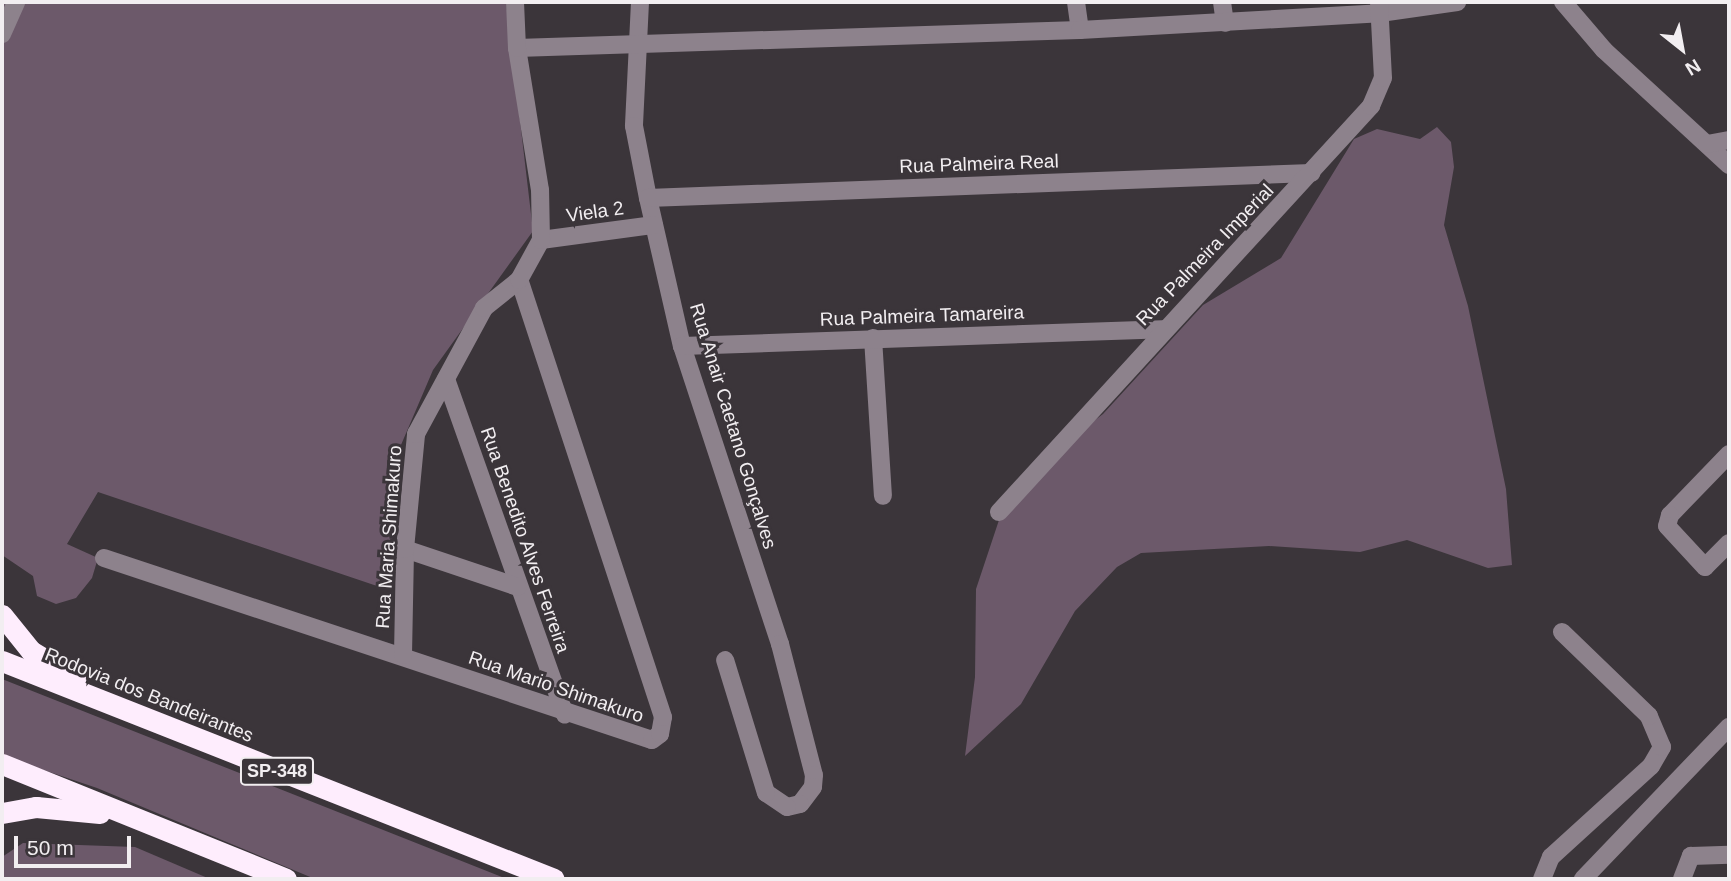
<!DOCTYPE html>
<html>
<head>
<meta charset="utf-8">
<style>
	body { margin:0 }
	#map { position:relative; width:1731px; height:881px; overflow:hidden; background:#3b353a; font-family:Helvetica,sans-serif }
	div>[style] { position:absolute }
	.green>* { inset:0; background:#6c596a }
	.minor>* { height:18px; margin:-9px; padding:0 9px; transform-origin:9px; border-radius:9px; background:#8d828c }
	.highway>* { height:21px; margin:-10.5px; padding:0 10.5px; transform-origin:10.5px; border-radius:10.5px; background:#feedfd }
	span { translate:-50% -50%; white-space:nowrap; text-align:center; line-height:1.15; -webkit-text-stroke:6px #3b353a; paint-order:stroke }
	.shield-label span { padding:2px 5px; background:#3b353a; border:2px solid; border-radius:5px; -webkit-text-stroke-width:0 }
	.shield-label { font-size:18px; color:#f2eef1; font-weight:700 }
	.street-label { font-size:19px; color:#f2eef1 }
	.frame { position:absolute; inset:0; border:4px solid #f2eef1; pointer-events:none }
	.north { position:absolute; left:1647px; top:14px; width:70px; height:70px; -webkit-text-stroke:5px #3b353a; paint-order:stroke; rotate:149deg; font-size:19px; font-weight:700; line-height:28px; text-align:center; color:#f2eef1 }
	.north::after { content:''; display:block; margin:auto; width:24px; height:32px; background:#f2eef1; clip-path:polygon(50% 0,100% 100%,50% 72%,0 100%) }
	.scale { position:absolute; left:14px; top:836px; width:117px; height:32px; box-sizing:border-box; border:4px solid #f2eef1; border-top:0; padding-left:9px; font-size:21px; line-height:24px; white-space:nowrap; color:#f2eef1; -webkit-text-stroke:5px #3b353a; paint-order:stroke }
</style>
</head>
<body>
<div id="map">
	<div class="green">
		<i style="clip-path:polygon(2px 2px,506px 2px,533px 231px,433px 370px,395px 459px,391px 559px,377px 586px,98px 492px,67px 544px,98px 558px,92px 578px,76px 598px,56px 604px,37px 596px,33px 576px,2px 555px)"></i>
		<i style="clip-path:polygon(1437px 127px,1451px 142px,1454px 167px,1444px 225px,1468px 306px,1506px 489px,1512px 565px,1488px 568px,1407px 540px,1360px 552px,1269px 546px,1141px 553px,1117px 567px,1075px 611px,1021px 704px,965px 756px,975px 677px,976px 589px,1002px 511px,1038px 463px,1103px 414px,1203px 305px,1281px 258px,1354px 139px,1377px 129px,1420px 139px)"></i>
		<i style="clip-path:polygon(2px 679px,507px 879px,315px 879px,97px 788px,2px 756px)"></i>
		<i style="clip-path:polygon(23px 843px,135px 847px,210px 879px,2px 879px,2px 857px)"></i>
	</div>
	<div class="minor">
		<i style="left:640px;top:2px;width:124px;rotate:92.8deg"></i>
		<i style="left:634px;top:126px;width:73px;rotate:79deg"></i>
		<i style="left:648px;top:198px;width:152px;rotate:77.1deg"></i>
		<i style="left:682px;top:346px;width:314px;rotate:71.8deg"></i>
		<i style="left:780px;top:644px;width:135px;rotate:75.5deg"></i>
		<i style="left:814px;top:775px;width:12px;rotate:95deg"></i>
		<i style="left:813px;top:787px;width:21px;rotate:127deg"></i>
		<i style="left:800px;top:804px;width:13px;rotate:167deg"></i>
		<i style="left:787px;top:807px;width:25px;rotate:-146deg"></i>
		<i style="left:766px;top:793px;width:139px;rotate:-107.1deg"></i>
		<i style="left:1076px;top:2px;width:28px;rotate:82deg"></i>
		<i style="left:1222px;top:2px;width:21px;rotate:82deg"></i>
		<i style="left:1563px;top:2px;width:63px;rotate:49.5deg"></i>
		<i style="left:1604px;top:50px;width:170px;rotate:42.6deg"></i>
		<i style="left:2px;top:34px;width:35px;rotate:-66deg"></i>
		<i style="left:517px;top:48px;width:563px;rotate:-1.83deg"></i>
		<i style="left:1080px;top:30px;width:300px;rotate:-3.2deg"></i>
		<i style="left:1380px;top:13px;width:78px;rotate:-8.1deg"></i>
		<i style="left:1707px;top:144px;width:22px;rotate:-10deg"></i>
		<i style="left:648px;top:198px;width:664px;rotate:-2.16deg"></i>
		<i style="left:541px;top:240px;width:114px;rotate:-7.6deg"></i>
		<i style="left:873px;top:338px;width:158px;rotate:86.4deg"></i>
		<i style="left:682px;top:346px;width:481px;rotate:-2deg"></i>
		<i style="left:446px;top:379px;width:356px;rotate:70.5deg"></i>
		<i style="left:1729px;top:454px;width:85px;rotate:134deg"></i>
		<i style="left:1670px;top:515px;width:11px;rotate:105deg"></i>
		<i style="left:1667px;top:526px;width:56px;rotate:47.2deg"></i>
		<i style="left:1705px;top:567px;width:34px;rotate:-45deg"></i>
		<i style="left:999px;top:512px;width:551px;rotate:-47.5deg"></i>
		<i style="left:1371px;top:106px;width:30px;rotate:-67deg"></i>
		<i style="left:1383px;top:78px;width:76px;rotate:-93deg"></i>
		<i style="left:405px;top:549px;width:119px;rotate:18.6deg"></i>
		<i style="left:104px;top:558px;width:577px;rotate:18.37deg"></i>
		<i style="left:652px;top:740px;width:10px;rotate:-37deg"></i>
		<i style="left:660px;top:734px;width:17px;rotate:-80deg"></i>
		<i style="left:663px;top:717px;width:460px;rotate:-108.2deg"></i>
		<i style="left:403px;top:655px;width:106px;rotate:-88.9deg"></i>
		<i style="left:405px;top:549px;width:116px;rotate:-84.5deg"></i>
		<i style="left:416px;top:434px;width:143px;rotate:-61.6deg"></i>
		<i style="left:484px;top:308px;width:45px;rotate:-38.7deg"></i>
		<i style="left:519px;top:280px;width:46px;rotate:-61.2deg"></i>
		<i style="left:541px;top:240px;width:50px;rotate:-91.1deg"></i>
		<i style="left:540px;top:190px;width:144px;rotate:-99.2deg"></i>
		<i style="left:517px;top:48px;width:46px;rotate:-92.5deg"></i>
		<i style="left:1542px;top:879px;width:24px;rotate:-68deg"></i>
		<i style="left:1551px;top:857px;width:135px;rotate:-42.3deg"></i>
		<i style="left:1651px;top:766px;width:22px;rotate:-60deg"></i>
		<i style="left:1662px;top:747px;width:34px;rotate:-113deg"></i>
		<i style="left:1649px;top:716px;width:121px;rotate:-136deg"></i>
		<i style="left:1583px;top:879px;width:211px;rotate:-46.2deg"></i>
		<i style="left:1682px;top:879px;width:25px;rotate:-69deg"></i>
		<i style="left:1691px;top:856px;width:38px;rotate:-2deg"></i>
	</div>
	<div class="highway">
		<i style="left:2px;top:615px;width:46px;rotate:51.1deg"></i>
		<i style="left:31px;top:651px;width:52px;rotate:31deg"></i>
		<i style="left:2px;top:661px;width:593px;rotate:21.55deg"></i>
		<i style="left:2px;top:764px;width:306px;rotate:22deg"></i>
		<i style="left:2px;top:813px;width:35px;rotate:-10deg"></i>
		<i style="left:36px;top:807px;width:64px;rotate:5.4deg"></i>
	</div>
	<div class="shield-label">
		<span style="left:277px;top:771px">SP-348</span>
	</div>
	<div class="street-label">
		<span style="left:979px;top:164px;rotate:-2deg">Rua Palmeira Real</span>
		<span style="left:595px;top:212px;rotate:-8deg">Viela 2</span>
		<span style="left:1205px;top:255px;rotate:-46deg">Rua Palmeira Imperial</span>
		<span style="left:922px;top:316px;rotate:-2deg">Rua Palmeira Tamareira</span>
		<span style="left:733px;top:426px;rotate:73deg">Rua Anair Caetano Gonçalves</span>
		<span style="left:389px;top:537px;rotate:-86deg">Rua Maria Shimakuro</span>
		<span style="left:525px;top:540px;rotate:71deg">Rua Benedito Alves Ferreira</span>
		<span style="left:556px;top:687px;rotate:19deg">Rua Mario Shimakuro</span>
		<span style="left:149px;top:695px;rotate:22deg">Rodovia dos Bandeirantes</span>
	</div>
	<div class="frame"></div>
	<div class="north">N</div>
	<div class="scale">50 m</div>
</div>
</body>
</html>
